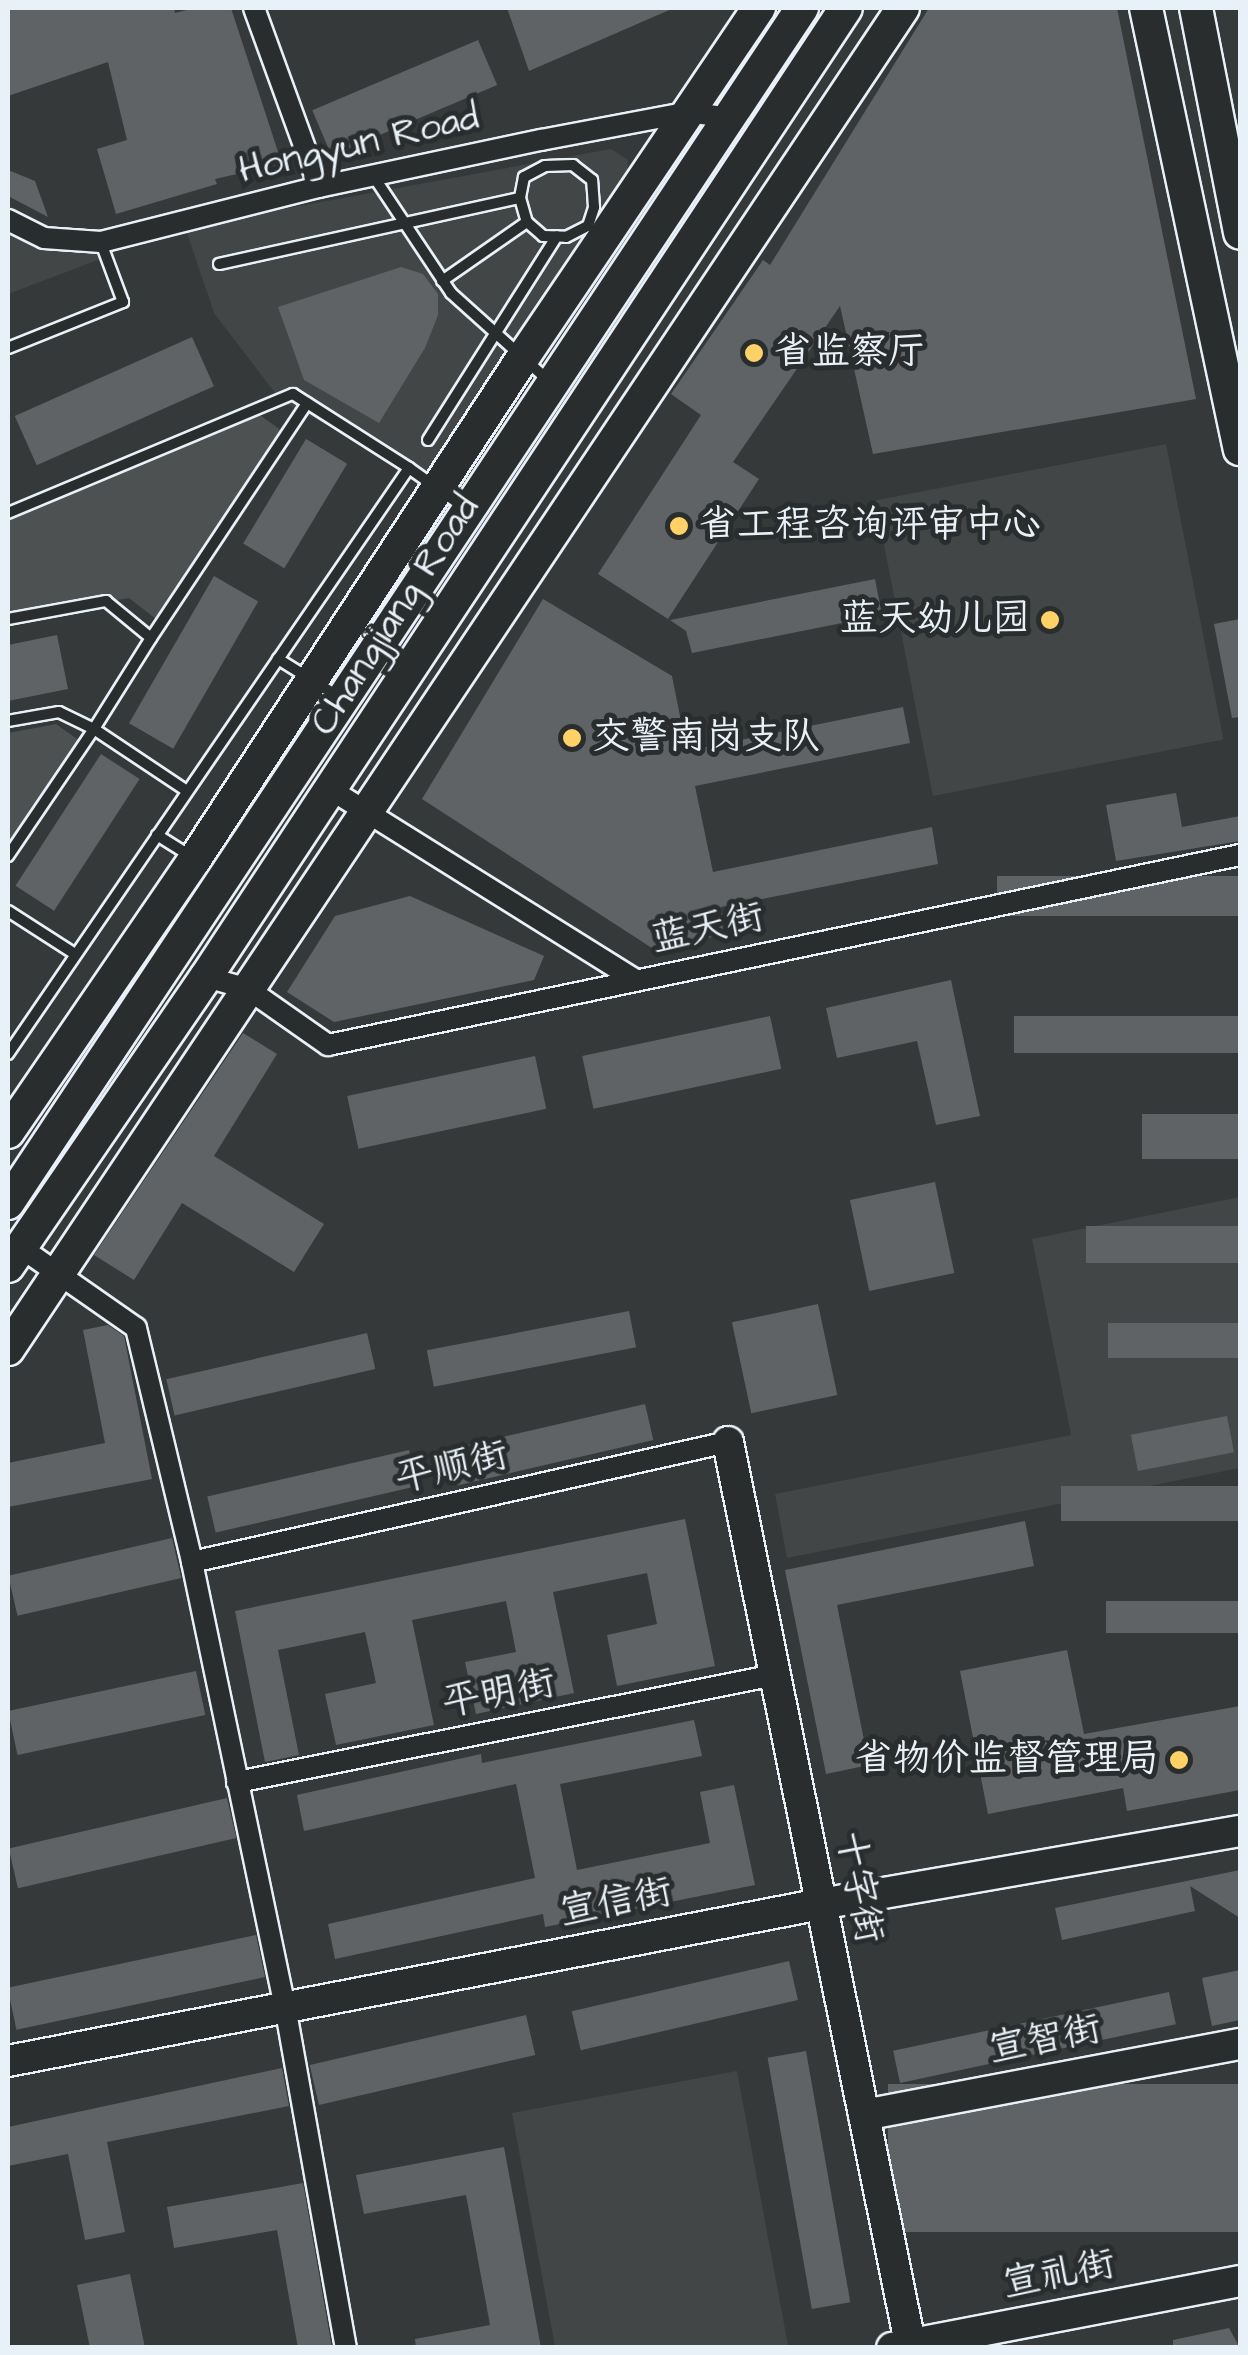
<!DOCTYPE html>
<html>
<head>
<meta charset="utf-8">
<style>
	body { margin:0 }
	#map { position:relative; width:1248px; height:2355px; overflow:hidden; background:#35393a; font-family:"Architects Daughter","LXGW WenKai TC",sans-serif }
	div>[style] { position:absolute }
	.built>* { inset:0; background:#424647; transform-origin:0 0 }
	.green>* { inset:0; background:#4d5152 }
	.building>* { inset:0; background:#5f6365; transform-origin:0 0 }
	.roads { filter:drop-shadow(2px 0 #e8f1f8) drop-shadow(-2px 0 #e8f1f8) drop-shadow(0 2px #e8f1f8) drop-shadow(0 -2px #e8f1f8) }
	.lane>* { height:10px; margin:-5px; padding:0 5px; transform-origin:5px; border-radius:5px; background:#2a2d2e }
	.street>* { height:20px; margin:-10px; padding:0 10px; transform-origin:10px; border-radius:10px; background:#2a2d2e }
	.secondary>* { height:30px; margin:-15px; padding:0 15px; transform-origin:15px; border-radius:15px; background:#2a2d2e }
	.primary>* { height:32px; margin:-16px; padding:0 16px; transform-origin:16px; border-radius:16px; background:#2a2d2e }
	.dots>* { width:28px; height:28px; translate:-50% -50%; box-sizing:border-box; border:5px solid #2a2d2e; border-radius:50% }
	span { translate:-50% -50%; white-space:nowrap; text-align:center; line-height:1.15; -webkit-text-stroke:10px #2a2d2e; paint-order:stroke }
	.street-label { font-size:38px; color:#e8f1f8 }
	.poi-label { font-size:38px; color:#e8f1f8 }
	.left { translate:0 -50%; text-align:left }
	.right { translate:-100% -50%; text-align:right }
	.frame { position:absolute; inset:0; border:10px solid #e8f1f8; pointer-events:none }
</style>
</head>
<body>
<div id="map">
	<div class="built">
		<i style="clip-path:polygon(611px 149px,628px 160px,627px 177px,430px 477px,282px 402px,214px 313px,185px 227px)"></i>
		<i style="clip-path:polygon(8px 205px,106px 257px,8px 294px)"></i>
		<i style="left:1166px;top:444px;width:301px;height:296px;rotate:79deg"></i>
		<i style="clip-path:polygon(1240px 1197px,1240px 1468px,787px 1558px,775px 1494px,1071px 1435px,1032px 1239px)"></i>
		<i style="clip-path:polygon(737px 2071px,788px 2345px,555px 2347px,512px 2113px)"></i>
	</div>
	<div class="green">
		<i style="clip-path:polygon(253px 410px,282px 431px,160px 622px,129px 598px,8px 619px,8px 513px)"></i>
		<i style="clip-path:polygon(56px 724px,80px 741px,8px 852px,8px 733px)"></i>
	</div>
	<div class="building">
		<i style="clip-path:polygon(8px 8px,174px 8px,175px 13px,194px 8px,231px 8px,282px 164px,215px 179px,217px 184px,116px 214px,97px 149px,127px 140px,108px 62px,8px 96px)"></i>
		<i style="clip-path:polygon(507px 8px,674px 8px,529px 71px)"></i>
		<i style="clip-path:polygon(929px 8px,1117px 8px,1196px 399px,873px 454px,840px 306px,733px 462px,759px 479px,668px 619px,598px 574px,701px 415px,671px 394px,763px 260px,770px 265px)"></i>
		<i style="left:478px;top:40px;width:49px;height:180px;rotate:67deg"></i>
		<i style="clip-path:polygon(8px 170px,35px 181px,48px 217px,8px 196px)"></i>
		<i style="clip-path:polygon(401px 267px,423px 274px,438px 294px,438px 315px,425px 348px,379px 423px,304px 380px,278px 307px)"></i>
		<i style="left:192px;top:337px;width:54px;height:194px;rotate:66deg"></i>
		<i style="left:306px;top:439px;width:48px;height:122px;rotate:31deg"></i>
		<i style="left:214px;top:576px;width:51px;height:170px;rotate:30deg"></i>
		<i style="clip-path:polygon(875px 579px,882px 615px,692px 653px,686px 631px,670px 620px)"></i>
		<i style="clip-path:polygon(543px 599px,672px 676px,687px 751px,903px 707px,910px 743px,695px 786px,713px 872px,932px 827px,938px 864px,721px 907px,726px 934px,655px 950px,422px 799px)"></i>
		<i style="clip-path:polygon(1240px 619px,1240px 717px,1232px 718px,1214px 624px)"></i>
		<i style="clip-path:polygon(57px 635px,68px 689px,8px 701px,8px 645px)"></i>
		<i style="left:101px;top:754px;width:46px;height:157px;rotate:33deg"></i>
		<i style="clip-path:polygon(1176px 793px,1182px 827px,1240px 816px,1240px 841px,1116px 861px,1106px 805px)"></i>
		<i style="left:1240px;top:876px;width:40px;height:243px;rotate:90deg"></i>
		<i style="clip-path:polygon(410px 896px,544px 956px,534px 980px,334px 1022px,287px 992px,335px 916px)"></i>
		<i style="clip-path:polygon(951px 980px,980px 1116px,936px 1125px,917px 1041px,837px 1058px,826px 1008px)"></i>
		<i style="left:770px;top:1016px;width:54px;height:192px;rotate:78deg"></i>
		<i style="left:1240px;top:1016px;width:37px;height:226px;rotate:90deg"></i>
		<i style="clip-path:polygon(243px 1033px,277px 1054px,214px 1156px,324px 1224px,294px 1272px,182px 1203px,134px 1280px,94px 1255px)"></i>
		<i style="left:535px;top:1056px;width:54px;height:192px;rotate:78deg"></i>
		<i style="left:1240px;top:1114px;width:45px;height:98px;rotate:90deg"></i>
		<i style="left:935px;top:1182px;width:93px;height:87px;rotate:78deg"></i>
		<i style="left:1240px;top:1226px;width:37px;height:154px;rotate:90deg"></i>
		<i style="left:818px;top:1304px;width:93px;height:88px;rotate:78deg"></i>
		<i style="left:629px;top:1311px;width:37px;height:206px;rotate:79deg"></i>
		<i style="left:1240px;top:1323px;width:35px;height:132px;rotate:90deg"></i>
		<i style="clip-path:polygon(108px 1325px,124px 1336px,152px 1479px,8px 1507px,8px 1463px,105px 1443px,83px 1330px)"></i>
		<i style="left:367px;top:1333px;width:37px;height:206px;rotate:77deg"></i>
		<i style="left:645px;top:1404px;width:37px;height:206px;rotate:77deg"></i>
		<i style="left:1227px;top:1416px;width:37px;height:98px;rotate:79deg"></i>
		<i style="left:409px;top:1450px;width:37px;height:207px;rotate:77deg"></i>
		<i style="left:1240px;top:1486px;width:35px;height:179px;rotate:90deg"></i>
		<i style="clip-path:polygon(685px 1519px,715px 1666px,617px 1686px,607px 1635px,657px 1624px,647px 1573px,553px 1592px,574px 1693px,476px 1714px,465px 1662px,516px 1652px,506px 1601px,412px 1620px,434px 1725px,336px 1745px,325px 1694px,376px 1683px,365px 1632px,278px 1650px,299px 1755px,265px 1762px,235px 1611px)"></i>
		<i style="clip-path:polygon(1025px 1521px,1034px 1566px,837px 1605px,869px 1765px,826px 1774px,785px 1570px)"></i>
		<i style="left:172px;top:1538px;width:41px;height:168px;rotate:77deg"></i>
		<i style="left:1240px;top:1601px;width:32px;height:134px;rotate:90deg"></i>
		<i style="clip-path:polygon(1067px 1650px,1084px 1734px,1240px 1706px,1240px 1790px,1127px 1811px,1123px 1788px,988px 1814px,960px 1671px)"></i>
		<i style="left:196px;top:1671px;width:45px;height:192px;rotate:78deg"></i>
		<i style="clip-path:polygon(694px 1720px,702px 1756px,560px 1784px,577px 1870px,710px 1843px,700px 1792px,734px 1785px,755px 1885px,545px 1927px,543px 1914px,335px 1959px,328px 1924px,535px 1878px,516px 1784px,304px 1831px,297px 1795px,481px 1754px,482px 1763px)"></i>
		<i style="left:227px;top:1798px;width:41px;height:224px;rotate:77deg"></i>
		<i style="clip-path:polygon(1240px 1870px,1240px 1918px,1190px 1886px,1195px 1911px,1062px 1940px,1055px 1908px)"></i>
		<i style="left:256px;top:1935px;width:43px;height:254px;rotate:78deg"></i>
		<i style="left:789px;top:1961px;width:40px;height:223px;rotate:77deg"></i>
		<i style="clip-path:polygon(1240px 1970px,1240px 2020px,1212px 2026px,1202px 1978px)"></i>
		<i style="left:1169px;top:1992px;width:33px;height:282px;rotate:78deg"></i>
		<i style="left:526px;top:2015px;width:41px;height:222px;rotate:77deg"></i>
		<i style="left:806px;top:2051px;width:255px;height:39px;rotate:80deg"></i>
		<i style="clip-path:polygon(282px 2068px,289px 2106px,107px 2142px,125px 2232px,85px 2240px,68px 2154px,8px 2166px,8px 2127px)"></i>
		<i style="left:1240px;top:2084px;width:148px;height:352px;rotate:90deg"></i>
		<i style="clip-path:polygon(504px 2147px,541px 2348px,416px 2348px,415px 2339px,490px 2325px,466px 2195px,364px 2214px,356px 2175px)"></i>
		<i style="clip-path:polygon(303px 2183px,332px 2348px,298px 2348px,277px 2230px,174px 2248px,167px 2207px)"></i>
		<i style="clip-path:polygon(130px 2274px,145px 2348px,90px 2348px,77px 2285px)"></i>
		<i style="clip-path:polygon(1229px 2328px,1240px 2348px,1173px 2348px,1173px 2340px)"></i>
	</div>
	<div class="roads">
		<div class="lane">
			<i style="left:374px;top:177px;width:139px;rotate:56.4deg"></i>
			<i style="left:451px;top:293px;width:132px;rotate:41.9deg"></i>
			<i style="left:219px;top:264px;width:308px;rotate:-12.4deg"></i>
			<i style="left:442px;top:281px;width:103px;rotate:-34.8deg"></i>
			<i style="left:527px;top:222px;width:21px;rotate:41deg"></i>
			<i style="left:543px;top:236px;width:23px;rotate:2deg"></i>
			<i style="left:566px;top:237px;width:25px;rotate:-27deg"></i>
			<i style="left:588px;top:226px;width:20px;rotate:-72deg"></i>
			<i style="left:594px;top:207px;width:27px;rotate:-94deg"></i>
			<i style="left:592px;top:180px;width:24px;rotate:-142deg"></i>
			<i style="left:573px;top:165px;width:28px;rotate:178deg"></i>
			<i style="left:545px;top:166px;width:24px;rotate:152deg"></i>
			<i style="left:524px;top:177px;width:21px;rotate:101deg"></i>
			<i style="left:520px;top:198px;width:25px;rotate:74deg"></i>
			<i style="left:8px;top:348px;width:124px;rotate:-21.8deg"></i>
			<i style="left:123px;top:302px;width:63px;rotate:-110.4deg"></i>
			<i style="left:428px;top:440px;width:241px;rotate:-57.7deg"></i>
			<i style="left:8px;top:513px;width:309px;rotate:-22.7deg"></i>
			<i style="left:293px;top:394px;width:138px;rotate:32.5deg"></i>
			<i style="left:8px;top:619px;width:100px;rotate:-10.4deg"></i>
			<i style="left:106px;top:601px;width:58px;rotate:39.4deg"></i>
			<i style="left:151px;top:638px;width:107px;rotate:122.1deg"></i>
			<i style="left:94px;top:729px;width:39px;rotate:-154deg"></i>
			<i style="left:59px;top:712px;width:52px;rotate:170deg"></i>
			<i style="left:151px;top:638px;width:282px;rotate:-56.4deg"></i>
			<i style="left:278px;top:659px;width:74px;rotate:31.8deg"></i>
			<i style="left:157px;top:835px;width:39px;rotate:32deg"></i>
			<i style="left:8px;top:856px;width:153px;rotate:-55.9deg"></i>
			<i style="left:94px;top:729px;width:112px;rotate:33.7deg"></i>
			<i style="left:8px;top:911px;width:80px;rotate:32.7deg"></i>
			<i style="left:8px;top:1054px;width:710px;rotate:-55.62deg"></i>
			<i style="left:409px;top:468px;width:69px;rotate:35.5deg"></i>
		</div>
		<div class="street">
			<i style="left:254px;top:8px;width:190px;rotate:70deg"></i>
			<i style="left:8px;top:220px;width:40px;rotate:26.6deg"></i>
			<i style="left:44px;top:238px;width:57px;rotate:4deg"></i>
			<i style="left:101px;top:242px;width:225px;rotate:-14.2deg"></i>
			<i style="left:319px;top:187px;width:227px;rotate:-12deg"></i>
			<i style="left:541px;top:140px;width:151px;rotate:-10.7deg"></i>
			<i style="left:689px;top:112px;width:40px;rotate:8.5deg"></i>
			<i style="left:330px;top:789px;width:358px;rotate:32deg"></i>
			<i style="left:206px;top:977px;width:44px;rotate:15.9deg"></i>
			<i style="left:248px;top:989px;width:98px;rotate:35deg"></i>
			<i style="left:328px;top:1045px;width:932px;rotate:-11.77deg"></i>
			<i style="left:20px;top:1247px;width:141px;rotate:34.9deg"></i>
			<i style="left:136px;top:1328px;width:241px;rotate:76.5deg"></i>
			<i style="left:192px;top:1562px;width:454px;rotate:78.2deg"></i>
			<i style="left:285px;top:2006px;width:347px;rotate:79.9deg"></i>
			<i style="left:192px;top:1562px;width:549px;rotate:-12.62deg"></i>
			<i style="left:237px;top:1782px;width:549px;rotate:-11.25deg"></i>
		</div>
		<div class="secondary">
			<i style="left:728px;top:1442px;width:924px;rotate:78.58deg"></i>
			<i style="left:8px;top:2061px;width:828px;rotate:-10.93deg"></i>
			<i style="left:821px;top:1904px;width:425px;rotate:-9.9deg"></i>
			<i style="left:864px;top:2115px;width:383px;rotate:-10.7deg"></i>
			<i style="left:892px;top:2348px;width:354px;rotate:-10.9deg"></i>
		</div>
		<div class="primary">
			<i style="left:1146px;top:8px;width:451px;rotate:78deg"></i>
			<i style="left:1196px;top:8px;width:229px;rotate:78.9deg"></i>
			<i style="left:8px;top:1132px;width:331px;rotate:-55.6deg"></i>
			<i style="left:195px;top:859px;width:597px;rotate:-56.82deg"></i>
			<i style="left:522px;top:359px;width:424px;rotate:-56deg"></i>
			<i style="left:8px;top:1203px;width:1435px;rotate:-56.4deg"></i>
			<i style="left:8px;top:1266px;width:350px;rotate:-55.6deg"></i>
			<i style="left:206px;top:977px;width:1161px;rotate:-56.56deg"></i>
			<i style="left:8px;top:1349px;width:1612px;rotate:-56.28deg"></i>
		</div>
	</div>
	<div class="dots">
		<i style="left:754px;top:353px;background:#ffd166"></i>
		<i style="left:679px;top:526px;background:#ffd166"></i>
		<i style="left:1050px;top:620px;background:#ffd166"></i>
		<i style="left:572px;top:738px;background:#ffd166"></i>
		<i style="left:1179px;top:1760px;background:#ffd166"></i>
	</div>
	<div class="street-label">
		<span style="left:359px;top:145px;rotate:-13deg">Hongyun Road</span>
		<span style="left:396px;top:616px;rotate:-57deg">Changjiang Road</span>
		<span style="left:708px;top:929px;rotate:-12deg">蓝天街</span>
		<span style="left:452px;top:1468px;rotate:-13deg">平顺街</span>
		<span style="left:499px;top:1694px;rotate:-11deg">平明街</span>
		<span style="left:858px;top:1887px;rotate:79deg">十字街</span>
		<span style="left:616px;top:1903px;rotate:-11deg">宣信街</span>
		<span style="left:1045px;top:2040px;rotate:-11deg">宣智街</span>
		<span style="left:1059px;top:2275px;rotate:-11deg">宣礼街</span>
	</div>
	<div class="poi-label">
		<span class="left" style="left:774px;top:353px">省监察厅</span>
		<span class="left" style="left:699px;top:526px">省工程咨询评审中心</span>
		<span class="right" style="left:1030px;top:620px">蓝天幼儿园</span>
		<span class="left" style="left:592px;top:738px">交警南岗支队</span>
		<span class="right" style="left:1159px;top:1760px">省物价监督管理局</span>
	</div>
	<div class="frame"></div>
</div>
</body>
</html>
